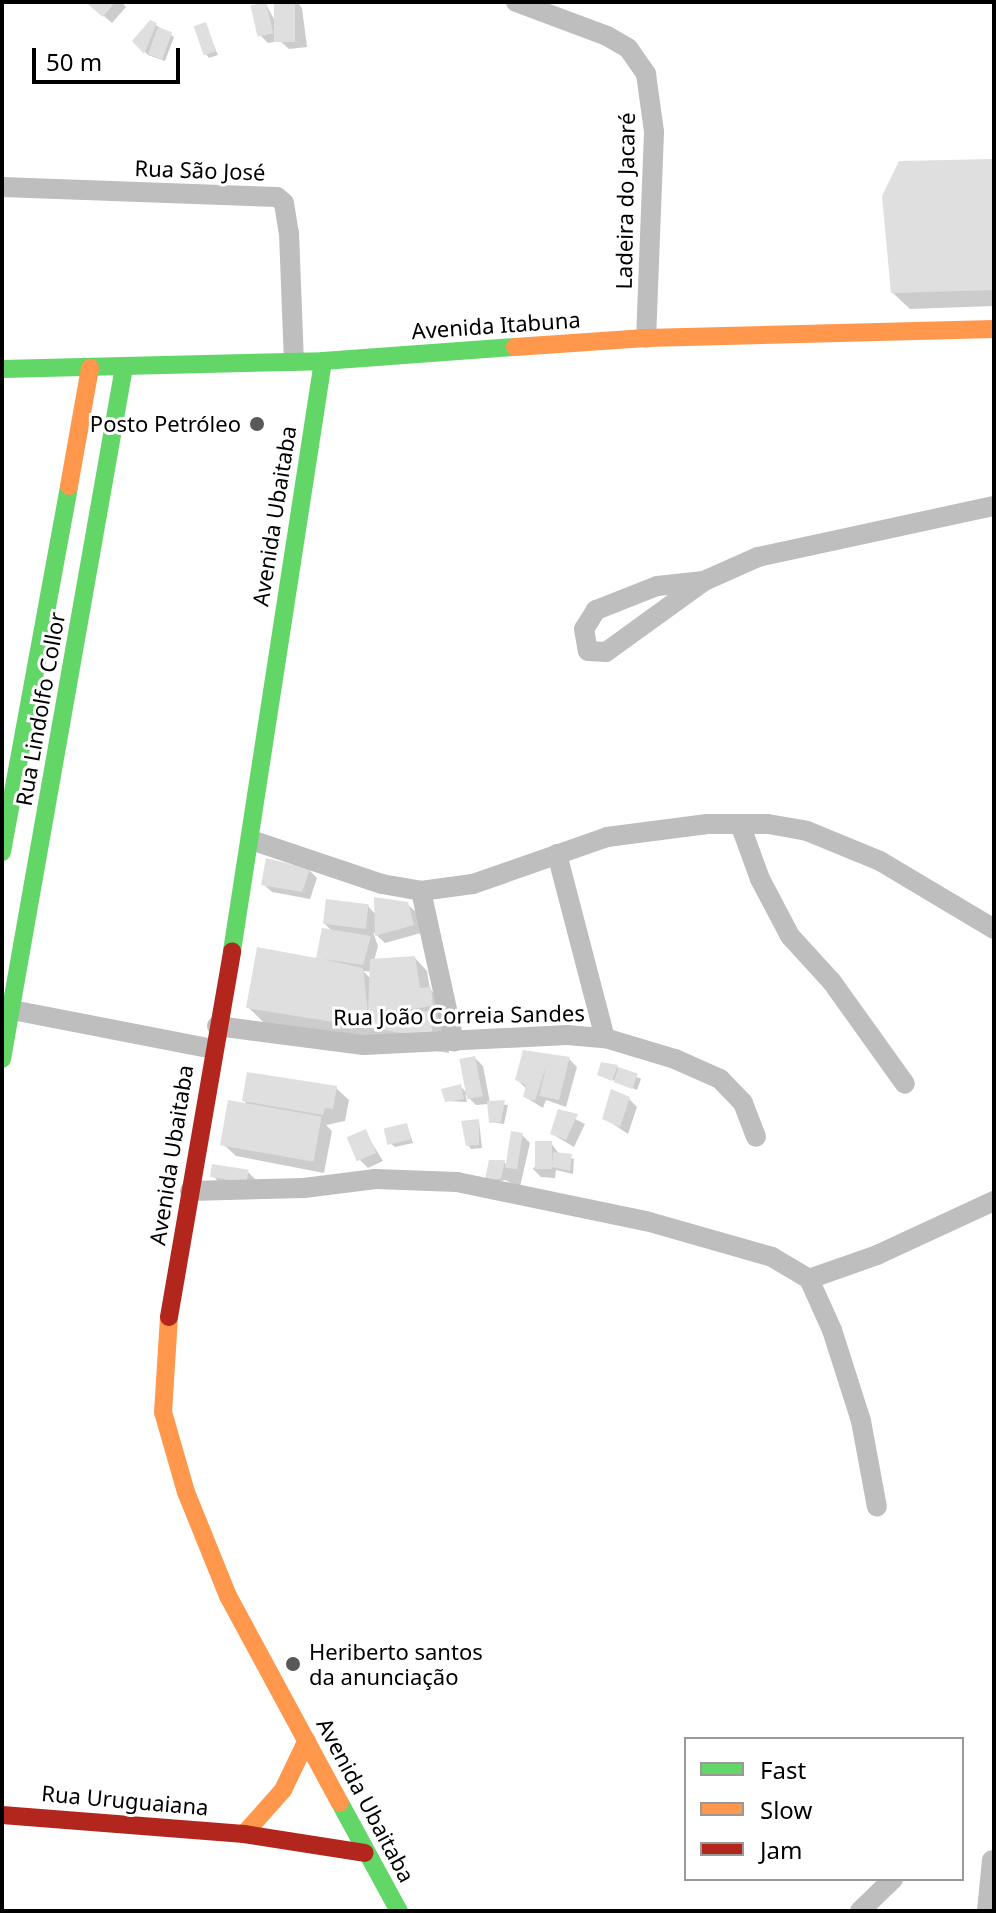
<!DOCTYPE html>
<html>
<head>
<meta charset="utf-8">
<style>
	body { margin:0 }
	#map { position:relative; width:996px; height:1913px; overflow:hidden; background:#fff; font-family:"Noto Sans",sans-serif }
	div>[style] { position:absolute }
	.shadow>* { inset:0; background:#0003 }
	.building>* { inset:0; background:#dfdfdf; transform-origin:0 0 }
	.street>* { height:20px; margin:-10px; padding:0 10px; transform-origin:10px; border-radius:10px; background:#bebebe }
	.fast>* { height:18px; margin:-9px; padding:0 9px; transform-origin:9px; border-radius:9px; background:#63d668 }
	.slow>* { height:18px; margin:-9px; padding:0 9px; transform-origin:9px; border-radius:9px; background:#ff974d }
	.jam>* { height:18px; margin:-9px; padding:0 9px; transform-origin:9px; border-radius:9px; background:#b3261e }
	.dots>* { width:22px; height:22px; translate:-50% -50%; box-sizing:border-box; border:4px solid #fff; border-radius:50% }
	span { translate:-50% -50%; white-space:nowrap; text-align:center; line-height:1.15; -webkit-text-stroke:6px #fff; paint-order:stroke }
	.street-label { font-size:22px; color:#000 }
	.poi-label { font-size:22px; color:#000 }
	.right { translate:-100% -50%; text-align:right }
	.left { translate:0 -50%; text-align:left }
	.frame { position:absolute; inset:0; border:4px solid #000; pointer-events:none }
	.legend { position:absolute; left:684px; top:1737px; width:280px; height:144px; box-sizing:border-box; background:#fff; border:2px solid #999; margin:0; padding:10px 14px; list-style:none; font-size:24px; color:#000 }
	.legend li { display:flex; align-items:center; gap:16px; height:40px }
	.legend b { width:40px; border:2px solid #999 }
	.scale { position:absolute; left:32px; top:48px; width:148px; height:36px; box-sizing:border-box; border:4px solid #000; border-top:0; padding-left:10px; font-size:24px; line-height:28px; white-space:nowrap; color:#000; -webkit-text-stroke:6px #fff; paint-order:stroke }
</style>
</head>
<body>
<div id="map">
	<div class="shadow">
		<i style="clip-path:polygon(88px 2px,121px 2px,126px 7px,112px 23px)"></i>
		<i style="clip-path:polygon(265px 2px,276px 23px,276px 2px,297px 2px,302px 8px,307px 47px,289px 49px,280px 41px,268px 43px,260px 35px)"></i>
		<i style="clip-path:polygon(156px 25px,174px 37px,165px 61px,148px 55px,135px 41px)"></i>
		<i style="clip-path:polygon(205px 25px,218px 55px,209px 58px,206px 54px)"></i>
		<i style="clip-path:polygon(994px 161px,994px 306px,910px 309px,893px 293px)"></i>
		<i style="clip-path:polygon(309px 870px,317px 878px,310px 899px,272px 892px,263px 884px)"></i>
		<i style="clip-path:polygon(evenodd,407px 904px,416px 912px,421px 933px,385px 943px,373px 932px,378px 946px,374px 961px,415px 958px,427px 971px,430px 989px,443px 1002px,444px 1018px,436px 1019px,446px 1030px,449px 1053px,265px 1024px,248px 1007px,322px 962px,318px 957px,332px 931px,323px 922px,368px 906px,376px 915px,407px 904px,363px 971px,373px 972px,373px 981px,363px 971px)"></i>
		<i style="clip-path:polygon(524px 1053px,569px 1059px,577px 1067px,566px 1107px,546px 1100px,543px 1108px,525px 1097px,527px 1089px,517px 1080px)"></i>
		<i style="clip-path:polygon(475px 1058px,483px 1066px,490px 1103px,508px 1105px,504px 1124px,491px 1122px,489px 1104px,476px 1105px,465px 1094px,467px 1102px,447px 1101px,460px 1086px,467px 1093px)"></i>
		<i style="clip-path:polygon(617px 1067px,641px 1079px,637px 1090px,599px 1074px)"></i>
		<i style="clip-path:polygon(336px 1088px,349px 1100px,345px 1121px,326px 1125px,332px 1131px,324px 1173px,236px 1156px,223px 1144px,249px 1106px,244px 1101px)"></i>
		<i style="clip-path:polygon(629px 1099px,637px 1107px,628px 1134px,604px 1118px)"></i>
		<i style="clip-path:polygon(559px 1111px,585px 1124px,574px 1147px,552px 1134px)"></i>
		<i style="clip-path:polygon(479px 1121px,482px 1148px,471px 1149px,468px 1145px)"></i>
		<i style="clip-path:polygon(407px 1125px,413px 1143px,395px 1147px,391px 1144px)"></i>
		<i style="clip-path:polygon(365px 1132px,383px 1161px,368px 1168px,360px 1160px)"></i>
		<i style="clip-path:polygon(522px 1135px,530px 1143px,520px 1187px,505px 1180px,491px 1183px,504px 1162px,508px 1166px)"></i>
		<i style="clip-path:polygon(551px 1143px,559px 1154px,574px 1159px,573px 1174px,556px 1170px,555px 1178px,541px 1177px,533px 1169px)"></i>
		<i style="clip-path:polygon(248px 1172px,256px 1180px,221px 1184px,213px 1176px)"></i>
	</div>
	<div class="building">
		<i style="clip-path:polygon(85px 2px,115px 2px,103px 17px)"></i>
		<i style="left:266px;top:2px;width:32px;height:16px;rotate:77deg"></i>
		<i style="left:274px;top:2px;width:21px;height:40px"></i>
		<i style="clip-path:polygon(150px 20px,157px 23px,144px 54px,132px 41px)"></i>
		<i style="left:206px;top:22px;width:31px;height:13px;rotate:71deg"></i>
		<i style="left:158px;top:27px;width:15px;height:29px;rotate:20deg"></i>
		<i style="clip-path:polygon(994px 159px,994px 290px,891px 293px,882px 196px,899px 161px)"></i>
		<i style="clip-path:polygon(266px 858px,310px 869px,302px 892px,261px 885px)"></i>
		<i style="clip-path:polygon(374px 897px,408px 902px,414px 925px,375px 936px)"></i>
		<i style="left:326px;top:899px;width:43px;height:25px;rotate:7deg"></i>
		<i style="clip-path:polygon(322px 928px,371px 936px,363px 965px,323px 959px,363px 968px,368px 1013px,370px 959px,415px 956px,420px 988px,431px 987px,433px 1006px,381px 1013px,430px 1011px,433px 1038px,246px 1008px,257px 947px,316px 958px)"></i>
		<i style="clip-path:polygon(523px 1050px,570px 1057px,559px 1100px,539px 1096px,547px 1064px,535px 1101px,523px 1097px,526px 1085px,515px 1080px)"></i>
		<i style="left:475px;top:1056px;width:41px;height:16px;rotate:79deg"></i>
		<i style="clip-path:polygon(601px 1062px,618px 1065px,612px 1081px,597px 1075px)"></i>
		<i style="left:619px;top:1067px;width:20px;height:16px;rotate:20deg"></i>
		<i style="clip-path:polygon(247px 1072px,337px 1086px,333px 1109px,325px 1108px,323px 1115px,242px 1101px)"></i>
		<i style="clip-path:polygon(461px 1084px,464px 1099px,445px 1102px,441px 1089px)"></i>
		<i style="clip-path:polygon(611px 1089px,630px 1097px,620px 1127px,602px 1119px)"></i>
		<i style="left:228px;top:1100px;width:95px;height:46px;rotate:10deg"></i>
		<i style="clip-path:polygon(505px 1100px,501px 1122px,489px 1123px,487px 1101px)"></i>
		<i style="clip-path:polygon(558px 1109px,578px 1114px,566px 1140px,550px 1134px)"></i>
		<i style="clip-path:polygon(479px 1119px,479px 1145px,466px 1146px,461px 1121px)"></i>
		<i style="left:407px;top:1123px;width:17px;height:24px;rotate:77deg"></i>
		<i style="left:366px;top:1129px;width:26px;height:21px;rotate:67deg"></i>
		<i style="left:511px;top:1131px;width:12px;height:37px;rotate:9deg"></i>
		<i style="left:535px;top:1141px;width:17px;height:28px"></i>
		<i style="clip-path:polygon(553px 1152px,572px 1154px,570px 1171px,552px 1167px)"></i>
		<i style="clip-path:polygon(489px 1160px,505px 1160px,501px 1179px,485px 1180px)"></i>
		<i style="left:212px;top:1164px;width:37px;height:13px;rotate:9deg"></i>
	</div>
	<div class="street">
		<i style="left:516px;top:2px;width:97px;rotate:20.5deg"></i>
		<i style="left:607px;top:36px;width:24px;rotate:30deg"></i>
		<i style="left:628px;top:48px;width:32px;rotate:55deg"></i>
		<i style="left:646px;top:74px;width:59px;rotate:82.1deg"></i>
		<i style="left:654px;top:132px;width:206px;rotate:92.2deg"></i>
		<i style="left:2px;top:187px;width:275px;rotate:2.1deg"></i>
		<i style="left:277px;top:197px;width:9px;rotate:41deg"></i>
		<i style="left:284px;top:203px;width:30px;rotate:81deg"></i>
		<i style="left:289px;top:233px;width:128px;rotate:87.8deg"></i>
		<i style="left:704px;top:581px;width:47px;rotate:173.9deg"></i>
		<i style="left:657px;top:586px;width:66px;rotate:158.5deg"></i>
		<i style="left:596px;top:610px;width:22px;rotate:122deg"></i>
		<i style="left:584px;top:629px;width:22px;rotate:80deg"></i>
		<i style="left:588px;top:651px;width:18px;rotate:3deg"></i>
		<i style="left:606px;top:652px;width:121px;rotate:-35.9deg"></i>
		<i style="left:704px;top:581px;width:59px;rotate:-24deg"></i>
		<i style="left:758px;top:557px;width:241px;rotate:-12.2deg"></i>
		<i style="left:740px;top:824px;width:59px;rotate:70deg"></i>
		<i style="left:760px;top:879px;width:64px;rotate:62.2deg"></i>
		<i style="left:790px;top:936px;width:62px;rotate:47.6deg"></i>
		<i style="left:832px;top:982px;width:125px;rotate:54.4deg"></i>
		<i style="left:251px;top:840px;width:138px;rotate:18.6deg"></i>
		<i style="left:382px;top:884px;width:40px;rotate:10deg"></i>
		<i style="left:421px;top:891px;width:52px;rotate:-7.7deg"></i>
		<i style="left:473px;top:884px;width:142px;rotate:-19.3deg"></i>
		<i style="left:607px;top:837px;width:101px;rotate:-7.4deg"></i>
		<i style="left:707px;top:824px;width:61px"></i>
		<i style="left:768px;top:824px;width:40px;rotate:10deg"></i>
		<i style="left:807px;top:831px;width:79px;rotate:22.3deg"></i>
		<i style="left:880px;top:861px;width:133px;rotate:30.8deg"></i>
		<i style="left:557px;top:854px;width:190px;rotate:75.4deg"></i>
		<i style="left:421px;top:891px;width:154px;rotate:77.6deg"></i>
		<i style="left:2px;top:1008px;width:215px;rotate:11deg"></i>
		<i style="left:217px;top:1026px;width:148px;rotate:7.4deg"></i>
		<i style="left:364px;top:1045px;width:203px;rotate:-2.8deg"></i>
		<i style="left:567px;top:1035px;width:38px;rotate:5deg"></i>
		<i style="left:605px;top:1038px;width:73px;rotate:16.7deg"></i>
		<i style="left:675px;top:1059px;width:49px;rotate:24deg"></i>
		<i style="left:720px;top:1079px;width:33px;rotate:46deg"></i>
		<i style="left:743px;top:1103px;width:36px;rotate:69deg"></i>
		<i style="left:190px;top:1191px;width:114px;rotate:-1.5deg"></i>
		<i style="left:304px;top:1188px;width:72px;rotate:-7.2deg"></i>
		<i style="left:375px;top:1179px;width:82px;rotate:2.1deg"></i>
		<i style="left:457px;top:1182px;width:193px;rotate:11.7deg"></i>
		<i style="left:646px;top:1221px;width:131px;rotate:15.9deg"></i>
		<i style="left:772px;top:1257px;width:43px;rotate:30.7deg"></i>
		<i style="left:809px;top:1279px;width:72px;rotate:-19.4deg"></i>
		<i style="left:877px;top:1255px;width:129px;rotate:-24.8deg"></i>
		<i style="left:809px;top:1279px;width:56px;rotate:65.7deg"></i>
		<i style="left:832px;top:1330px;width:96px;rotate:72.3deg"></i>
		<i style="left:861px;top:1421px;width:87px;rotate:79.5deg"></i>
		<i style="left:860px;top:1911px;width:46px;rotate:-44.1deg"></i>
		<i style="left:987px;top:1911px;width:51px;rotate:-84.4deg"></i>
	</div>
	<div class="fast">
		<i style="left:2px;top:369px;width:321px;rotate:-1.4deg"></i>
		<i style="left:323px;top:361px;width:193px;rotate:-4.2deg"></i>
		<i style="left:2px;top:852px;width:372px;rotate:-79.6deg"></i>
		<i style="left:232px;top:951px;width:597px;rotate:-81.23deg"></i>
		<i style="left:2px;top:1059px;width:703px;rotate:-80deg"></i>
		<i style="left:340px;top:1803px;width:123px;rotate:61.4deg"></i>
	</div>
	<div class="slow">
		<i style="left:515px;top:347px;width:131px;rotate:-3.9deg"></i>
		<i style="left:646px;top:338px;width:348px;rotate:-1.5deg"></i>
		<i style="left:69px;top:486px;width:120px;rotate:-79.9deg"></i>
		<i style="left:169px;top:1317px;width:95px;rotate:93.6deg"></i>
		<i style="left:163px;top:1412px;width:83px;rotate:74deg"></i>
		<i style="left:186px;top:1492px;width:112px;rotate:68deg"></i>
		<i style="left:228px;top:1596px;width:235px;rotate:61.6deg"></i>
		<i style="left:244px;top:1834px;width:59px;rotate:-48.4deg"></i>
		<i style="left:283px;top:1790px;width:55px;rotate:-64.4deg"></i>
	</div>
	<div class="jam">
		<i style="left:169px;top:1317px;width:371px;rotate:-80.2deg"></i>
		<i style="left:2px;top:1815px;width:243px;rotate:4.5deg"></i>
		<i style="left:244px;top:1834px;width:122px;rotate:8.9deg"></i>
	</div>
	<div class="dots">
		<i style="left:257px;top:424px;background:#595959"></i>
		<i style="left:293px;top:1664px;background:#595959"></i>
	</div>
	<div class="street-label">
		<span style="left:200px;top:170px;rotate:2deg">Rua São José</span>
		<span style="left:625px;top:201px;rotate:-89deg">Ladeira do Jacaré</span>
		<span style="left:496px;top:325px;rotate:-4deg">Avenida Itabuna</span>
		<span style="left:274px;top:516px;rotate:-81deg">Avenida Ubaitaba</span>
		<span style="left:40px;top:709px;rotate:-80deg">Rua Lindolfo Collor</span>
		<span style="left:459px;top:1015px;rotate:-1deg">Rua João Correia Sandes</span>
		<span style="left:171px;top:1155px;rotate:-81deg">Avenida Ubaitaba</span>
		<span style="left:125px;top:1800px;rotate:5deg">Rua Uruguaiana</span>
		<span style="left:366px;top:1800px;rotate:62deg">Avenida Ubaitaba</span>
	</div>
	<div class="poi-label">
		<span class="right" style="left:241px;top:424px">Posto Petróleo</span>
		<span class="left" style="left:309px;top:1664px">Heriberto santos<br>da anunciação</span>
	</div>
	<div class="frame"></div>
	<ul class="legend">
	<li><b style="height:10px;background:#63d668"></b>Fast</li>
	<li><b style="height:10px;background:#ff974d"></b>Slow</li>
	<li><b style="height:10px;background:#b3261e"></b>Jam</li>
	</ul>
	<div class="scale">50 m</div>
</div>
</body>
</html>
